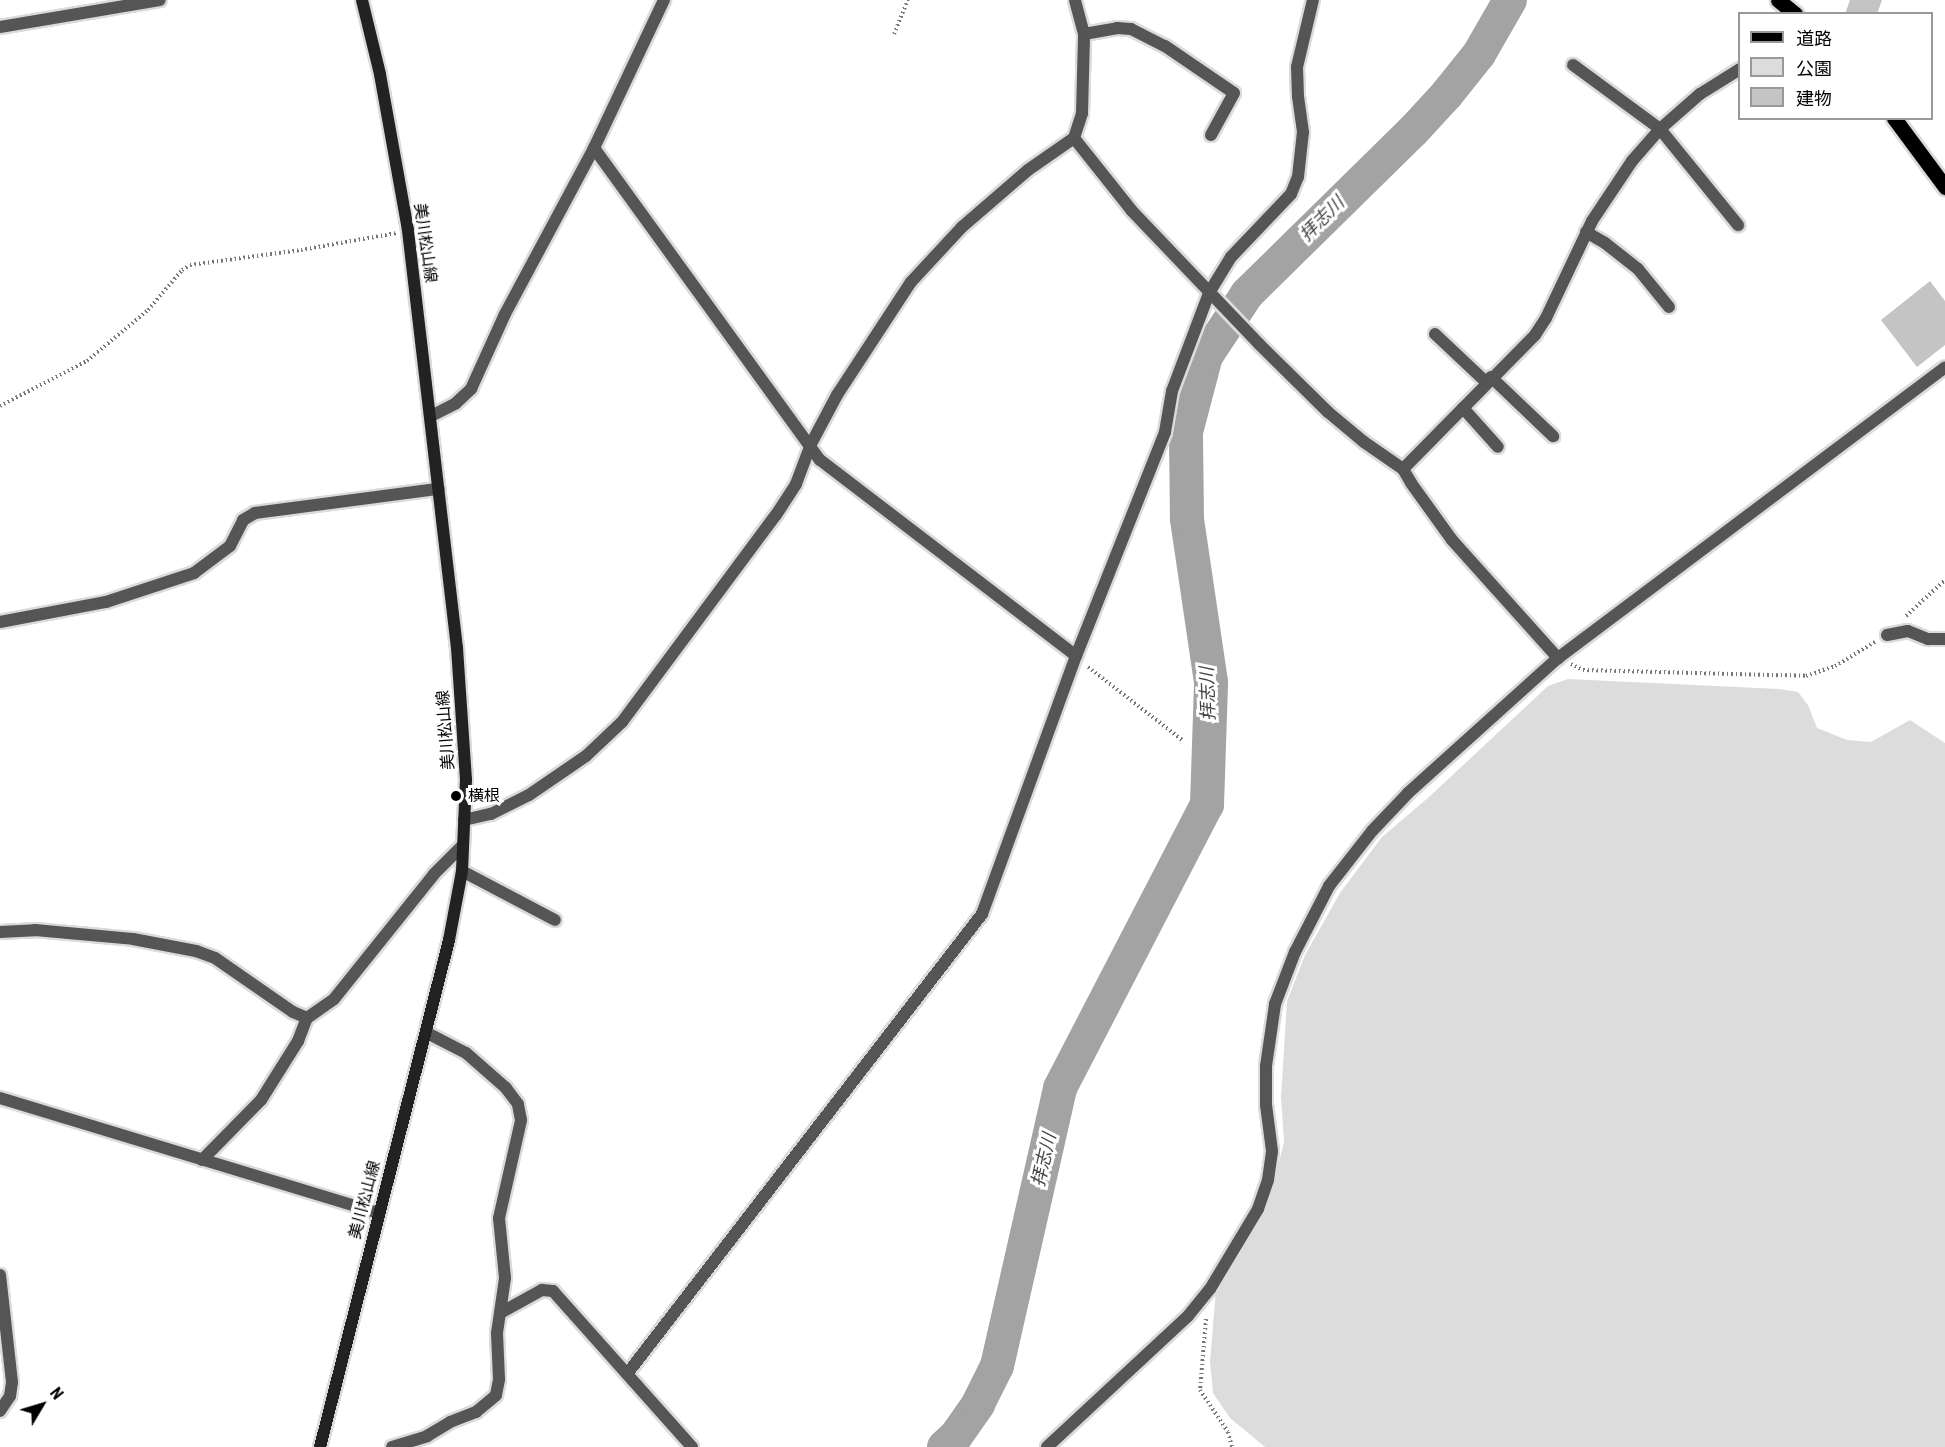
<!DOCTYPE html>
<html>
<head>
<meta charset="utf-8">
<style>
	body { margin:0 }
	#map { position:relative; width:1945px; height:1447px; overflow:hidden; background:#fff; font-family:"Roboto Condensed","Noto Sans JP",sans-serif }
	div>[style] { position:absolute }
	.green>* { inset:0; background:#dcdcdc }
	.river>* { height:34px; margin:-17px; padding:0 17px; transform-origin:17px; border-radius:17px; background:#a3a3a3 }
	.building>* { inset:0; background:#c4c4c4 }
	.path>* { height:4px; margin-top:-2px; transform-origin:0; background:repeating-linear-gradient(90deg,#777 0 1.5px,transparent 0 4.5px) }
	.roads { filter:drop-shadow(2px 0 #dbdbdb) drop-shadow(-2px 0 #dbdbdb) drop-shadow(0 2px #dbdbdb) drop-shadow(0 -2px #dbdbdb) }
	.minor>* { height:12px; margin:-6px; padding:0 6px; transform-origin:6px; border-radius:6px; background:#555 }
	.secondary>* { height:12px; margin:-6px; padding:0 6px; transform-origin:6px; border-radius:6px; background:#222 }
	.primary>* { height:15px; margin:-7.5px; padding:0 7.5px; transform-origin:7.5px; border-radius:7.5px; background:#000 }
	.dots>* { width:16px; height:16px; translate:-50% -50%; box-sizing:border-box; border:3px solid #fff; border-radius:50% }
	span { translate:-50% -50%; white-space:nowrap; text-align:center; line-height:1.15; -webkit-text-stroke:6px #fff; paint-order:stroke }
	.street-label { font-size:16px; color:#000 }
	.poi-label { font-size:16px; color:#000 }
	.left { translate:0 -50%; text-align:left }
	.water-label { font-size:18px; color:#444; font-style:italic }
	.legend { position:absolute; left:1738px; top:12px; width:195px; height:108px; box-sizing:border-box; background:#fff; border:2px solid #999; margin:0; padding:8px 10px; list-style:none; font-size:18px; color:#000 }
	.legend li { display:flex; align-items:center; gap:12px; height:30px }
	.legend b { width:30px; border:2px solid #999 }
	.north { position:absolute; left:12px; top:1375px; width:60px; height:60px; -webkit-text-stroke:4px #fff; paint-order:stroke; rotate:52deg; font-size:16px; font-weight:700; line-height:24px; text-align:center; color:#000 }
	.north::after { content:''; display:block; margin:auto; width:21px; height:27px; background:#000; clip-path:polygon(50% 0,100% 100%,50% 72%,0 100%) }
</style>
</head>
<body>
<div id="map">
	<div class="green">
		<i style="clip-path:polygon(1568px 679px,1779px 689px,1798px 692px,1808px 705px,1817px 728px,1847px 740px,1871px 742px,1910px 720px,1945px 743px,1945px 1447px,1265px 1447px,1230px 1418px,1213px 1393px,1210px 1362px,1216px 1289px,1237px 1258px,1271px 1195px,1284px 1142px,1281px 1097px,1287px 1001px,1305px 955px,1340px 893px,1382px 837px,1429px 797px,1548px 686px)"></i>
	</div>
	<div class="river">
		<i style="left:944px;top:1447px;width:16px;rotate:-43deg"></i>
		<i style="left:956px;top:1436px;width:39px;rotate:-55deg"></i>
		<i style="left:978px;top:1404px;width:42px;rotate:-63.4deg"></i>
		<i style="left:997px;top:1366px;width:285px;rotate:-77.2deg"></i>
		<i style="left:1060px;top:1088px;width:319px;rotate:-62.6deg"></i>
		<i style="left:1207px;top:805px;width:123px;rotate:-88.1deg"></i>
		<i style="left:1211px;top:682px;width:165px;rotate:-98.4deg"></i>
		<i style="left:1187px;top:519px;width:87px;rotate:-90.7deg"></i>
		<i style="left:1186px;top:432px;width:79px;rotate:-75.3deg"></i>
		<i style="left:1206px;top:356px;width:74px;rotate:-56.5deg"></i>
		<i style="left:1247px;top:294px;width:233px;rotate:-44.5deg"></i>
		<i style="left:1413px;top:131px;width:50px;rotate:-47.4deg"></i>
		<i style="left:1447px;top:94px;width:51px;rotate:-51.3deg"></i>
		<i style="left:1479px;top:54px;width:62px;rotate:-60.1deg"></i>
	</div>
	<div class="building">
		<i style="clip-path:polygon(1850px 0,1882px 0,1877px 14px,1845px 14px)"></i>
		<i style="clip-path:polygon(1930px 281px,1945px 301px,1945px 345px,1917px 367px,1881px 320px)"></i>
	</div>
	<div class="path">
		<i style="left:894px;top:34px;width:37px;rotate:-68deg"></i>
		<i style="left:0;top:406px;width:98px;rotate:-27.3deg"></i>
		<i style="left:87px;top:361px;width:80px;rotate:-39.9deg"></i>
		<i style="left:148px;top:310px;width:52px;rotate:-49.6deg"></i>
		<i style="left:182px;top:270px;width:9px;rotate:-32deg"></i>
		<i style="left:190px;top:265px;width:112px;rotate:-7.7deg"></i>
		<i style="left:301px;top:250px;width:97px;rotate:-10.1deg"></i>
		<i style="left:1906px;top:616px;width:53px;rotate:-42.7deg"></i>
		<i style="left:1571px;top:664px;width:13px;rotate:27deg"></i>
		<i style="left:1583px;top:670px;width:223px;rotate:1.5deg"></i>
		<i style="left:1806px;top:676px;width:31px;rotate:-19deg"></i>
		<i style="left:1835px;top:666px;width:47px;rotate:-31deg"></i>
		<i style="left:1088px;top:667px;width:119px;rotate:37.8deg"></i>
		<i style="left:1206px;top:1319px;width:71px;rotate:94.8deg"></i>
		<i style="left:1200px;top:1390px;width:50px;rotate:56.3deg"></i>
		<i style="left:1228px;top:1432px;width:16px;rotate:75deg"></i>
	</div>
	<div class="roads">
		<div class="minor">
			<i style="left:0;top:27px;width:162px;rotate:-9.6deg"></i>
			<i style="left:1084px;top:34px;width:34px;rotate:-10deg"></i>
			<i style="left:1117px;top:28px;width:14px;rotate:4deg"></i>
			<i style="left:1131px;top:29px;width:38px;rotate:27deg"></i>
			<i style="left:1165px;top:46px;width:83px;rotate:34.3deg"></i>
			<i style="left:1234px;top:93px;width:48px;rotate:118.7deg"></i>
			<i style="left:1573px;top:65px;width:108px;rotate:36.3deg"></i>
			<i style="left:1660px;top:129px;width:124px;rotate:50.9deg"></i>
			<i style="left:1074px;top:138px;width:93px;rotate:51.5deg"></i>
			<i style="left:1132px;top:211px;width:184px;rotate:46.3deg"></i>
			<i style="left:1259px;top:344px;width:97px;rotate:44.6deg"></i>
			<i style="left:1328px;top:412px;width:47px;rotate:39.8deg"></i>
			<i style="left:1364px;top:442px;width:47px;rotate:34.7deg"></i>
			<i style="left:1403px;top:469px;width:16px;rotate:60deg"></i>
			<i style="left:1411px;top:483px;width:70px;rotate:54.3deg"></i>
			<i style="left:1452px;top:540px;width:159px;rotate:48.1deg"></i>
			<i style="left:594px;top:148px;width:385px;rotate:54.1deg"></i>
			<i style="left:820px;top:460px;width:322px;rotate:37.4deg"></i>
			<i style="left:1586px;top:232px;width:22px;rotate:30deg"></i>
			<i style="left:1605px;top:243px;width:42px;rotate:38.2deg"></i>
			<i style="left:1638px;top:269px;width:49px;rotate:50.8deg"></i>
			<i style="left:1435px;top:334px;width:70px;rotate:43.3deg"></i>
			<i style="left:1491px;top:377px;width:86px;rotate:43.6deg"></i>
			<i style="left:1463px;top:408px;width:52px;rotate:48.1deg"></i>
			<i style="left:431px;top:416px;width:28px;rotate:-27deg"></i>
			<i style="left:456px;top:403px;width:21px;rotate:-43deg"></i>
			<i style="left:471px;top:389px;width:82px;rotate:-65.6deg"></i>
			<i style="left:505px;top:314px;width:188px;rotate:-61.8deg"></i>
			<i style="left:594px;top:148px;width:164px;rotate:-64.7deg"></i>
			<i style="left:1403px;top:469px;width:188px;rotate:-45.4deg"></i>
			<i style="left:1535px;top:335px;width:20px;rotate:-57deg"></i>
			<i style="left:1546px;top:318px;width:107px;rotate:-64.6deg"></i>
			<i style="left:1592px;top:221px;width:72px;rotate:-56.3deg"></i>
			<i style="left:1632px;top:161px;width:43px;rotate:-48.8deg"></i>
			<i style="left:1660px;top:129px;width:53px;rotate:-41.2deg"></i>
			<i style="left:1700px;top:94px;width:47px;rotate:-32deg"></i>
			<i style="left:0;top:622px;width:108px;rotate:-10.7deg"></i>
			<i style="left:106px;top:602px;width:93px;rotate:-18.2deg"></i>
			<i style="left:194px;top:573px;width:45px;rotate:-36.9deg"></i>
			<i style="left:230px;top:546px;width:29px;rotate:-63deg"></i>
			<i style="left:243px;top:520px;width:14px;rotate:-30deg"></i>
			<i style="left:255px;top:513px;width:185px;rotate:-7.5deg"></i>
			<i style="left:1887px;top:635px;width:21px;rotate:-11deg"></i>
			<i style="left:1908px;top:631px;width:22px;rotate:22deg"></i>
			<i style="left:1928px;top:639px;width:17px"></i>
			<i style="left:464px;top:820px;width:28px;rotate:-13deg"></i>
			<i style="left:491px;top:814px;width:42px;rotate:-26.6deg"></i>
			<i style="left:529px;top:795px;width:69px;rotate:-34.4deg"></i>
			<i style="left:586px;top:756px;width:50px;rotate:-43.4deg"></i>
			<i style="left:622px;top:722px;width:258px;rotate:-53.4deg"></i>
			<i style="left:776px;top:515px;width:37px;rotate:-57deg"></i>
			<i style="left:796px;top:484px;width:43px;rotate:-69.4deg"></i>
			<i style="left:811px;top:444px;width:55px;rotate:-62deg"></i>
			<i style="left:837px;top:395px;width:135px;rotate:-56.8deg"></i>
			<i style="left:911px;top:282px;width:75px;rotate:-47.2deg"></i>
			<i style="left:962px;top:227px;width:87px;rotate:-40.8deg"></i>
			<i style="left:1028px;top:170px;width:56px;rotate:-34.8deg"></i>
			<i style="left:1074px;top:138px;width:26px;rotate:-72deg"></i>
			<i style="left:1082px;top:113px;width:79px;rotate:-88.5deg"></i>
			<i style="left:1084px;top:34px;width:35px;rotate:-105deg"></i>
			<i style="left:462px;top:871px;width:105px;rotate:27.8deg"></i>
			<i style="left:0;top:932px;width:35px;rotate:-3deg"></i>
			<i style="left:35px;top:930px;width:98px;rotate:5.2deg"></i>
			<i style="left:133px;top:939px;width:64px;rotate:10.8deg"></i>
			<i style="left:196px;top:951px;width:20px;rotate:20deg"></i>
			<i style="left:215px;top:958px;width:95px;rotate:34.7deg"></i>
			<i style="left:293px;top:1012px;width:15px;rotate:23deg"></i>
			<i style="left:0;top:1098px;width:396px;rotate:16.9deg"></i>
			<i style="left:202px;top:1160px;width:84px;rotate:-45.5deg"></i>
			<i style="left:261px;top:1100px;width:70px;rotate:-57.9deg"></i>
			<i style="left:298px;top:1041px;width:25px;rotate:-69deg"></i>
			<i style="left:307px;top:1018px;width:33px;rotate:-35deg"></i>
			<i style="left:334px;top:999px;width:160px;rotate:-51.3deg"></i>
			<i style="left:434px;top:874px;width:40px;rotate:-45deg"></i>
			<i style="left:0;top:1275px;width:108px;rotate:83.6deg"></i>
			<i style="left:12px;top:1382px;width:14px;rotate:98deg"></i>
			<i style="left:10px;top:1396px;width:18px;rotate:124deg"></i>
			<i style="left:502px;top:1312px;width:46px;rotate:-28.8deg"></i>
			<i style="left:542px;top:1290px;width:11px;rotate:5deg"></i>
			<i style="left:553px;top:1291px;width:209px;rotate:48.3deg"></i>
			<i style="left:627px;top:1374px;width:581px;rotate:-52.34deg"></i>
			<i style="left:982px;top:914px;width:275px;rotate:-70deg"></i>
			<i style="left:1076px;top:656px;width:241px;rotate:-68.3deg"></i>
			<i style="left:1165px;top:432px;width:42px;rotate:-80.3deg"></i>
			<i style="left:1172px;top:391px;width:105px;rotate:-69.3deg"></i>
			<i style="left:1209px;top:293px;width:42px;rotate:-58.6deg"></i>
			<i style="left:1231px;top:257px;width:87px;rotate:-46.4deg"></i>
			<i style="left:1291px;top:194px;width:18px;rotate:-68deg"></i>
			<i style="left:1298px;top:177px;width:45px;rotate:-83.7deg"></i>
			<i style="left:1303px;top:132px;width:36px;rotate:-98deg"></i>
			<i style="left:1298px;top:96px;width:29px;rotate:-92deg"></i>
			<i style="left:1297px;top:67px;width:69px;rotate:-76.6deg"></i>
			<i style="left:392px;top:1447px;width:37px;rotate:-17deg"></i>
			<i style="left:427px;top:1436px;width:27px;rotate:-31deg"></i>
			<i style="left:450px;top:1422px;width:28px;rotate:-21deg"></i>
			<i style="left:476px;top:1412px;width:26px;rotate:-40deg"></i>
			<i style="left:496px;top:1395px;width:16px;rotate:-79deg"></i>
			<i style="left:499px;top:1379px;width:46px;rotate:-92.5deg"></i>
			<i style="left:497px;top:1333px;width:56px;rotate:-81.7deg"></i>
			<i style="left:505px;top:1278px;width:60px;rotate:-95.7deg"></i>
			<i style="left:499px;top:1218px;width:100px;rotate:-77.3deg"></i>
			<i style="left:521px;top:1120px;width:16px;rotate:-101deg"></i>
			<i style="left:518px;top:1104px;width:20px;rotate:-127deg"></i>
			<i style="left:506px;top:1088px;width:53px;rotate:-138.8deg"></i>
			<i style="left:466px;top:1053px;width:44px;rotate:-152.9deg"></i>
			<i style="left:1047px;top:1447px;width:192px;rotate:-42.9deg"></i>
			<i style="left:1188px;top:1316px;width:35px;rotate:-51deg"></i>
			<i style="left:1210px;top:1289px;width:93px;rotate:-59deg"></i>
			<i style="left:1258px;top:1209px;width:31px;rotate:-71deg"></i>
			<i style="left:1268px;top:1180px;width:29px;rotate:-82deg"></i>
			<i style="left:1272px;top:1151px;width:46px;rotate:-97.4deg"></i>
			<i style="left:1266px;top:1105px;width:39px;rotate:-90deg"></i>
			<i style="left:1266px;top:1066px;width:63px;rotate:-81.7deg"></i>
			<i style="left:1275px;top:1004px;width:56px;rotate:-69deg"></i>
			<i style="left:1295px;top:952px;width:74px;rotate:-62.7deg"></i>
			<i style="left:1329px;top:886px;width:70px;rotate:-52deg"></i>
			<i style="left:1372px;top:831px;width:52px;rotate:-46.5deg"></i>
			<i style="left:1408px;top:793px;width:202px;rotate:-42deg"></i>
			<i style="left:1558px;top:658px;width:484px;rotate:-36.9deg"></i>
		</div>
		<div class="secondary">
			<i style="left:320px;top:1447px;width:523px;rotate:-75.72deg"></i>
			<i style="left:449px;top:940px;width:70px;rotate:-79.3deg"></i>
			<i style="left:462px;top:871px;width:91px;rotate:-87.5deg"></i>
			<i style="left:466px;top:780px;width:132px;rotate:-93.9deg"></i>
			<i style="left:457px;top:648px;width:421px;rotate:-96.7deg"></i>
			<i style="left:408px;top:230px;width:158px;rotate:-100.2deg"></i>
			<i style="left:380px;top:74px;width:76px;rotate:-103.7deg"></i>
		</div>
		<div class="primary">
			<i style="left:1778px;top:0;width:22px;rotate:39deg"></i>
			<i style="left:1894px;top:118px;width:86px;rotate:53.5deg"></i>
		</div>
	</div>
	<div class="dots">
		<i style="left:456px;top:796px;background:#000"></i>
	</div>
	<div class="street-label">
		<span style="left:425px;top:243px;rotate:82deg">美川松山線</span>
		<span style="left:446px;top:730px;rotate:-94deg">美川松山線</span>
		<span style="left:365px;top:1200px;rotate:-75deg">美川松山線</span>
	</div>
	<div class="poi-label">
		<span class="left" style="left:468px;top:796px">横根</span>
	</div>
	<div class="water-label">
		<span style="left:1322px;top:219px;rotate:-45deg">拝志川</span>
		<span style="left:1208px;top:694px;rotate:-92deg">拝志川</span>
		<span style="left:1044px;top:1160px;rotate:-77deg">拝志川</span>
	</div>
	<ul class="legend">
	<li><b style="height:8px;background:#000"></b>道路</li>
	<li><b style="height:16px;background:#dcdcdc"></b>公園</li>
	<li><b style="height:16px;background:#c4c4c4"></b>建物</li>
	</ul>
	<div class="north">N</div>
</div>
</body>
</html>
